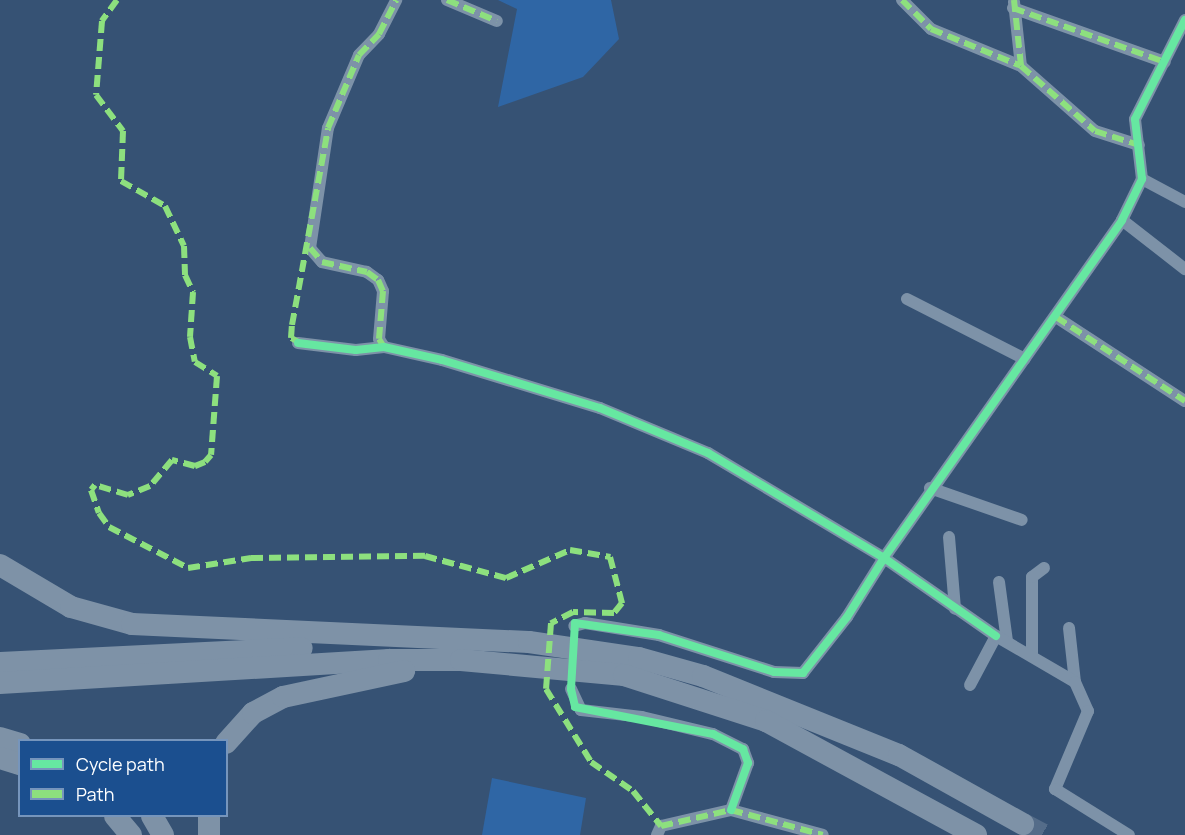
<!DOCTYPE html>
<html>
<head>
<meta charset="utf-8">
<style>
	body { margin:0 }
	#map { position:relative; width:1185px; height:835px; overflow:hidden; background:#365274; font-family:Manrope,sans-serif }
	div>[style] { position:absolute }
	.green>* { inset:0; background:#2f66a5 }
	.highway-tunnel>* { height:22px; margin-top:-11px; transform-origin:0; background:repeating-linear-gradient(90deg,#546c89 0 22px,transparent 0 33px) }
	.street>* { height:12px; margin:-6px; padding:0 6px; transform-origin:6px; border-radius:6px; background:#7d92a8 }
	.highway>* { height:22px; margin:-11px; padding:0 11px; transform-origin:11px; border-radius:11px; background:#7e92a7 }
	.quiet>* { height:6px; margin-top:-3px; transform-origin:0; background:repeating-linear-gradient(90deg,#8de07e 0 12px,transparent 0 18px) }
	.cycleway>* { height:8px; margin:-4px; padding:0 4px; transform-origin:4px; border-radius:4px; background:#66e7a1 }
	span { translate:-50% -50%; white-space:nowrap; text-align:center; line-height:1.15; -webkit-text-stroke:5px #1b4f8f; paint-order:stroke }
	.legend { position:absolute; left:18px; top:739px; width:210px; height:78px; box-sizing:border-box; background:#1b4f8f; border:2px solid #7695bc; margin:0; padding:8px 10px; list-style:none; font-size:18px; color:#fff }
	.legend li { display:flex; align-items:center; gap:12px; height:30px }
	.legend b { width:30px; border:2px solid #7695bc }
</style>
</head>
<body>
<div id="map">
	<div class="green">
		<i style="clip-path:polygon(498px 0,611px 0,619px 39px,583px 77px,498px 107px,517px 9px)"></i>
		<i style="clip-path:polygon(492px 778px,586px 798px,580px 835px,482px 835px)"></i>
	</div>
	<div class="highway-tunnel">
		<i style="left:1023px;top:824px;width:24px;rotate:28deg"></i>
	</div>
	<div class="street">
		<i style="left:447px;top:0;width:54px;rotate:22.8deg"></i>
		<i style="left:902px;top:0;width:41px;rotate:45deg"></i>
		<i style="left:931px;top:29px;width:97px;rotate:22.3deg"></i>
		<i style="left:1021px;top:66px;width:98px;rotate:41.3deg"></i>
		<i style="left:1095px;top:131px;width:46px;rotate:17.7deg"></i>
		<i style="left:1014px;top:2px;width:64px;rotate:83.8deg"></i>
		<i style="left:1013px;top:8px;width:161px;rotate:19.6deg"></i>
		<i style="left:1142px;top:179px;width:49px;rotate:28.1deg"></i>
		<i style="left:1122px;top:220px;width:80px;rotate:37.9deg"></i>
		<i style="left:907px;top:299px;width:132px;rotate:27deg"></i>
		<i style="left:1056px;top:317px;width:154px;rotate:33.1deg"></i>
		<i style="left:298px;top:343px;width:58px;rotate:6.9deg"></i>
		<i style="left:356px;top:350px;width:28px;rotate:-6deg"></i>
		<i style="left:384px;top:347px;width:59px;rotate:12.6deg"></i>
		<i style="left:442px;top:360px;width:165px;rotate:16.9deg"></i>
		<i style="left:600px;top:408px;width:117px;rotate:22.6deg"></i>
		<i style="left:708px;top:453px;width:205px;rotate:30.8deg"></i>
		<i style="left:884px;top:558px;width:70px;rotate:122.1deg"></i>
		<i style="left:847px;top:617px;width:71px;rotate:128.2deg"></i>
		<i style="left:803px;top:673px;width:29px;rotate:-178deg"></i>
		<i style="left:774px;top:672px;width:121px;rotate:-162.2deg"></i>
		<i style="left:659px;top:635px;width:75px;rotate:-170.8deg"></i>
		<i style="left:585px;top:623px;width:11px;rotate:165deg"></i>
		<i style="left:384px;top:347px;width:9px;rotate:-122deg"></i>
		<i style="left:379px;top:339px;width:48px;rotate:-85.2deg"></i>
		<i style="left:383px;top:291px;width:12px;rotate:-114deg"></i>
		<i style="left:378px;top:280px;width:14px;rotate:-144deg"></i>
		<i style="left:367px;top:272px;width:46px;rotate:-167.5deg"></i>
		<i style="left:322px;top:262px;width:18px;rotate:-131deg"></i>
		<i style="left:310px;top:248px;width:121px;rotate:-81.5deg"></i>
		<i style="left:328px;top:128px;width:79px;rotate:-67deg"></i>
		<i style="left:359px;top:55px;width:29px;rotate:-46deg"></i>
		<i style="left:379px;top:34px;width:38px;rotate:-63deg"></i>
		<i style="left:930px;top:488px;width:97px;rotate:19.2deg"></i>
		<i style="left:949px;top:537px;width:72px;rotate:85.2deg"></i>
		<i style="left:999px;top:582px;width:60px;rotate:82.3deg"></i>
		<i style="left:1069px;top:628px;width:54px;rotate:83.7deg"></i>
		<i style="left:996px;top:636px;width:136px;rotate:-145.1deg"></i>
		<i style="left:884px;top:558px;width:413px;rotate:-54.8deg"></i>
		<i style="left:1122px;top:220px;width:46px;rotate:-64deg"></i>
		<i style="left:1142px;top:179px;width:60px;rotate:-96.7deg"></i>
		<i style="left:1135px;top:119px;width:111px;rotate:-63.2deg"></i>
		<i style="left:1032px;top:654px;width:77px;rotate:-90deg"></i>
		<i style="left:1032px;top:577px;width:15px;rotate:-37deg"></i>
		<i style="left:970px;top:685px;width:55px;rotate:-62deg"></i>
		<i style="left:996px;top:636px;width:91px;rotate:30.2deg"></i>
		<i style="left:1075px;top:682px;width:32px;rotate:66deg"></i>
		<i style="left:1088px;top:711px;width:85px;rotate:112.9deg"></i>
		<i style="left:1055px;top:789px;width:87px;rotate:31.9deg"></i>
		<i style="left:571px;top:689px;width:23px;rotate:65deg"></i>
		<i style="left:581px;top:710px;width:61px;rotate:6.5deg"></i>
		<i style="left:642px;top:717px;width:73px;rotate:13.5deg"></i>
		<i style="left:713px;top:734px;width:34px;rotate:27deg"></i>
		<i style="left:743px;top:749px;width:15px;rotate:70deg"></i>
		<i style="left:748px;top:763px;width:50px;rotate:109.9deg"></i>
		<i style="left:657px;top:835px;width:10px;rotate:-66deg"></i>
		<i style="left:661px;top:826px;width:72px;rotate:-12.9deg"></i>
		<i style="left:731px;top:810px;width:95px;rotate:15.2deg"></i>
	</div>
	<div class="highway">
		<i style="left:0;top:565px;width:82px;rotate:30.6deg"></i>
		<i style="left:71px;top:607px;width:63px;rotate:15.6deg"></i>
		<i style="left:132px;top:624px;width:397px;rotate:2.6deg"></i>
		<i style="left:529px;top:642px;width:111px;rotate:8.3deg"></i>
		<i style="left:639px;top:658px;width:66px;rotate:15.7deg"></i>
		<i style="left:703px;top:676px;width:211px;rotate:22deg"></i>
		<i style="left:899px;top:755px;width:142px;rotate:29.1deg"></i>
		<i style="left:0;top:663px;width:302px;rotate:-2.8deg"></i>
		<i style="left:0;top:683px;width:390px;rotate:-3.4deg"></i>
		<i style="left:389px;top:660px;width:72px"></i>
		<i style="left:461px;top:660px;width:164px;rotate:5.3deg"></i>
		<i style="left:624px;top:675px;width:149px;rotate:17.9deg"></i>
		<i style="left:766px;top:721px;width:239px;rotate:28.5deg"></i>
		<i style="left:0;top:738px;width:21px;rotate:17deg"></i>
		<i style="left:226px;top:743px;width:40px;rotate:-48deg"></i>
		<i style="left:253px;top:713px;width:34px;rotate:-28deg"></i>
		<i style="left:283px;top:697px;width:124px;rotate:-12.1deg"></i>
		<i style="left:0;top:758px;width:21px;rotate:17deg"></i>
		<i style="left:115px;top:816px;width:25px;rotate:50deg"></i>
		<i style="left:152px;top:816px;width:22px;rotate:60deg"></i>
		<i style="left:209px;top:816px;width:19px;rotate:90deg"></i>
	</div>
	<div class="quiet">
		<i style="left:117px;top:0;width:26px;rotate:126deg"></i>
		<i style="left:102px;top:21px;width:74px;rotate:94.6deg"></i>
		<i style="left:96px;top:95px;width:45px;rotate:53.1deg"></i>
		<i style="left:123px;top:131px;width:50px;rotate:92.3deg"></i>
		<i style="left:121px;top:181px;width:51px;rotate:29.6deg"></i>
		<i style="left:165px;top:206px;width:44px;rotate:64.6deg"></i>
		<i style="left:184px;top:246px;width:29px;rotate:88deg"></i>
		<i style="left:185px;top:275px;width:19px;rotate:65deg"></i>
		<i style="left:193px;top:292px;width:45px;rotate:93.8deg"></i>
		<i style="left:190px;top:337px;width:25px;rotate:79deg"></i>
		<i style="left:195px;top:362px;width:26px;rotate:32deg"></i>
		<i style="left:217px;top:376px;width:79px;rotate:94.3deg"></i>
		<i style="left:211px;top:455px;width:9px;rotate:131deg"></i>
		<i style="left:205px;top:462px;width:11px;rotate:158deg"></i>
		<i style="left:195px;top:466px;width:24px;rotate:-165deg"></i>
		<i style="left:172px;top:460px;width:34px;rotate:130deg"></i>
		<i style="left:150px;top:486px;width:24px;rotate:158deg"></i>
		<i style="left:128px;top:495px;width:34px;rotate:-163deg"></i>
		<i style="left:95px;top:485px;width:6px;rotate:129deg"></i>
		<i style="left:91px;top:490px;width:24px;rotate:71deg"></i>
		<i style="left:99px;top:513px;width:17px;rotate:54deg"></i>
		<i style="left:109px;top:527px;width:89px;rotate:27.4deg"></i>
		<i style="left:188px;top:568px;width:64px;rotate:-9deg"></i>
		<i style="left:251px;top:558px;width:174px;rotate:-0.7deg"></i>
		<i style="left:425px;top:556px;width:84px;rotate:15.2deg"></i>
		<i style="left:506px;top:578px;width:70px;rotate:-23.6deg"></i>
		<i style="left:570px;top:550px;width:41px;rotate:9.9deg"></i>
		<i style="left:610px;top:557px;width:48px;rotate:75.4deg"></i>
		<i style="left:622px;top:603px;width:13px;rotate:129deg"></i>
		<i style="left:614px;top:613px;width:41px;rotate:-178.6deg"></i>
		<i style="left:573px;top:612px;width:25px;rotate:153deg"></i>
		<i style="left:551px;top:623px;width:66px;rotate:94.3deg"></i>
		<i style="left:546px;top:689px;width:86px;rotate:58.3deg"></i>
		<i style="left:591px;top:762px;width:51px;rotate:34.6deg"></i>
		<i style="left:633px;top:791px;width:45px;rotate:51.3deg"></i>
		<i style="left:447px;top:0;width:54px;rotate:22.8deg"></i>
		<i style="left:902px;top:0;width:41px;rotate:45deg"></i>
		<i style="left:931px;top:29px;width:97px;rotate:22.3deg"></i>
		<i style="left:1021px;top:66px;width:98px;rotate:41.3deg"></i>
		<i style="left:1095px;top:131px;width:46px;rotate:17.7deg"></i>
		<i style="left:1014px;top:0;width:66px;rotate:83.9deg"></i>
		<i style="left:1013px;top:8px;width:161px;rotate:19.6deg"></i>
		<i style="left:310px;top:248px;width:18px;rotate:49deg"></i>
		<i style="left:322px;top:262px;width:46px;rotate:12.5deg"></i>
		<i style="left:367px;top:272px;width:14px;rotate:36deg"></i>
		<i style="left:378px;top:280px;width:12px;rotate:66deg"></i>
		<i style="left:383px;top:291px;width:48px;rotate:94.8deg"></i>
		<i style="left:379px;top:339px;width:9px;rotate:58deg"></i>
		<i style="left:1056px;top:317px;width:154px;rotate:33.1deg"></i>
		<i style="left:302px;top:344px;width:13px;rotate:-151deg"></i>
		<i style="left:291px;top:338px;width:13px;rotate:-86deg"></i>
		<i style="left:292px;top:325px;width:200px;rotate:-79.6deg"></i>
		<i style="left:328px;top:128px;width:79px;rotate:-67deg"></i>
		<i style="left:359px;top:55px;width:29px;rotate:-46deg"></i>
		<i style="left:379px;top:34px;width:38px;rotate:-63deg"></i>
		<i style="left:661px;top:826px;width:72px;rotate:-12.9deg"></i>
		<i style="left:731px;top:810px;width:95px;rotate:15.2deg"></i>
	</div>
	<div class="cycleway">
		<i style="left:298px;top:343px;width:58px;rotate:6.9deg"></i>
		<i style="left:356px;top:350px;width:28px;rotate:-6deg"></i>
		<i style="left:384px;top:347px;width:59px;rotate:12.6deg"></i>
		<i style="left:442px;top:360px;width:165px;rotate:16.9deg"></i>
		<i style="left:600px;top:408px;width:117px;rotate:22.6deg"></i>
		<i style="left:708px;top:453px;width:205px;rotate:30.8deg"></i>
		<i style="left:884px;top:558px;width:70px;rotate:122.1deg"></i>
		<i style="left:847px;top:617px;width:71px;rotate:128.2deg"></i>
		<i style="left:803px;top:673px;width:29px;rotate:-178deg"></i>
		<i style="left:774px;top:672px;width:121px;rotate:-162.2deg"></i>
		<i style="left:659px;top:635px;width:85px;rotate:-171.9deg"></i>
		<i style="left:575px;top:623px;width:66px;rotate:93.5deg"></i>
		<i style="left:571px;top:689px;width:18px;rotate:77deg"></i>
		<i style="left:575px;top:707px;width:141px;rotate:11.1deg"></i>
		<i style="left:713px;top:734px;width:34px;rotate:27deg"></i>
		<i style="left:743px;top:749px;width:15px;rotate:70deg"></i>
		<i style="left:748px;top:763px;width:50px;rotate:109.9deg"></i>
		<i style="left:996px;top:636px;width:136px;rotate:-145.1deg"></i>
		<i style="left:884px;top:558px;width:413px;rotate:-54.8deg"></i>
		<i style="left:1122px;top:220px;width:46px;rotate:-64deg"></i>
		<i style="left:1142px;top:179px;width:60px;rotate:-96.7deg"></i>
		<i style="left:1135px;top:119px;width:111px;rotate:-63.2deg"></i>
	</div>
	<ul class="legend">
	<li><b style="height:8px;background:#66e7a1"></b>Cycle path</li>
	<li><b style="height:8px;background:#8de07e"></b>Path</li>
	</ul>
</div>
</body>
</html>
